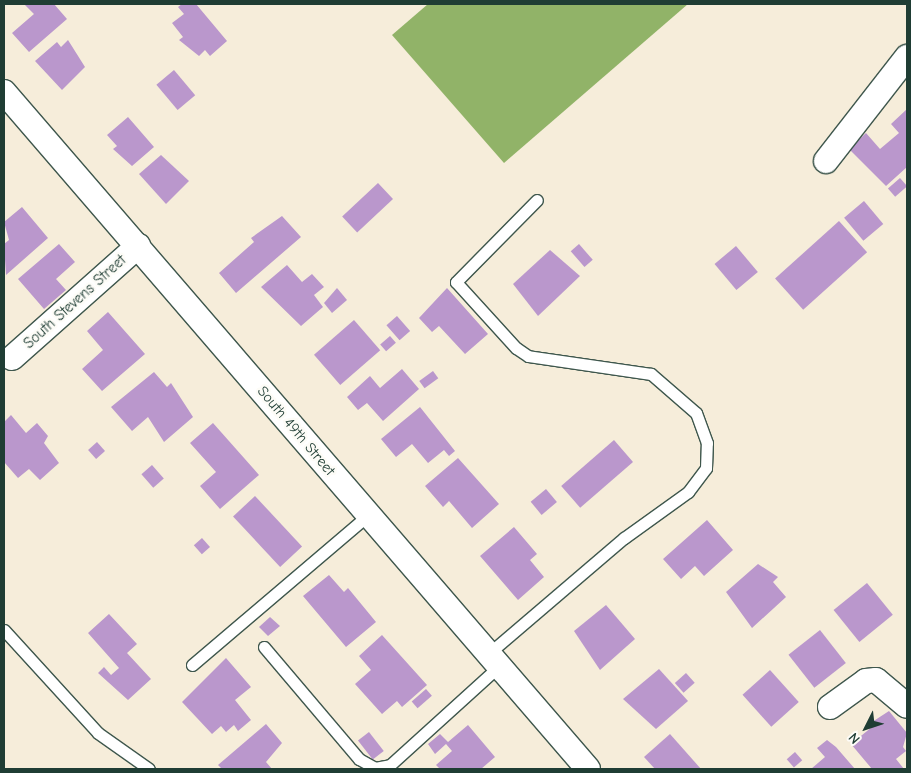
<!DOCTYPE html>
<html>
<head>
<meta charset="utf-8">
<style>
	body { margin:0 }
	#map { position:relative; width:911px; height:773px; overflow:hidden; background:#f6edda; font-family:"Comic Neue",sans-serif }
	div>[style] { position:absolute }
	.forest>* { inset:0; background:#91b368 }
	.building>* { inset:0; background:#ba97cc; transform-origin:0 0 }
	.roads { filter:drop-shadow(1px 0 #3f574d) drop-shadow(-1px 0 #3f574d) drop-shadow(0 1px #3f574d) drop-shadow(0 -1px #3f574d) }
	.lane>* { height:11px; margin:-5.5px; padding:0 5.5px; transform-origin:5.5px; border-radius:5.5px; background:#fff }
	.street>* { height:24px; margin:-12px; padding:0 12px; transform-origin:12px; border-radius:12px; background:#fff }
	span { translate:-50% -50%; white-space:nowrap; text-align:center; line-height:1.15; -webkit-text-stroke:5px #fdfcf7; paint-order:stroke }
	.street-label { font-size:15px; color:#1f3d34 }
	.frame { position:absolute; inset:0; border:5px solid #1f3d34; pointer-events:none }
	.north { position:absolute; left:841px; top:703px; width:50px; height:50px; -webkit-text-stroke:4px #fdfcf7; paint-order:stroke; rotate:229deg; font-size:14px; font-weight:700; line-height:20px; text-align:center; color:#1f3d34 }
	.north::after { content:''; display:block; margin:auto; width:18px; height:22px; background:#1f3d34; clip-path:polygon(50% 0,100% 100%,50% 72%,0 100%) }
</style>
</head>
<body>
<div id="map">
	<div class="forest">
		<i style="clip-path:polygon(428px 4px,688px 4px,504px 163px,392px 35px)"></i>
	</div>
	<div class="building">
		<i style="clip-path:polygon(24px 4px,54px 4px,67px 19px,29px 52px,12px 33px,34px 14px)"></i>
		<i style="clip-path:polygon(182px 4px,196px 4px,227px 41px,210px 56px,205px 50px,199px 56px,179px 40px,183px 37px,172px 23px,184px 14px,178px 7px)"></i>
		<i style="clip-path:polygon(68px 40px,85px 67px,62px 90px,35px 61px,57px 42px,61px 47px)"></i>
		<i style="left:174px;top:70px;width:33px;height:23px;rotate:50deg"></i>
		<i style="clip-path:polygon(907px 109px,907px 167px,886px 186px,849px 149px,866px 133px,880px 149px,899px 133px,891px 124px)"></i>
		<i style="clip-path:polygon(128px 117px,154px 147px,132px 166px,113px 149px,117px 146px,107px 135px)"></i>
		<i style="clip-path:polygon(161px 155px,189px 181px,166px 204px,139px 174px)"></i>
		<i style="left:900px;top:178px;width:11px;height:16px;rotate:49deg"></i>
		<i style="left:378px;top:183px;width:22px;height:49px;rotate:47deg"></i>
		<i style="left:864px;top:201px;width:30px;height:26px;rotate:50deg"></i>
		<i style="clip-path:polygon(22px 207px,48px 238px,6px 275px,4px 244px,9px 240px,4px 222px)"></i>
		<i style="clip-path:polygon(282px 216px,301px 237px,236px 293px,219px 273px,254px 242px,251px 238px)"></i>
		<i style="left:839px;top:221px;width:42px;height:86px;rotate:48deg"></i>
		<i style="clip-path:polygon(59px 244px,75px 262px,56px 279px,66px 290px,44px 309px,18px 279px)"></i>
		<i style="left:579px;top:244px;width:21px;height:11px;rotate:49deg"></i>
		<i style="left:736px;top:246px;width:34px;height:28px;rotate:50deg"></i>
		<i style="clip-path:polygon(550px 250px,580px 276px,538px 316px,513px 284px)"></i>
		<i style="clip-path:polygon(287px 265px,302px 282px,312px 274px,324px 287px,314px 295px,323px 307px,301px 326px,261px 287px)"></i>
		<i style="clip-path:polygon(337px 288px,347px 300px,332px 313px,324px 303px)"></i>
		<i style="clip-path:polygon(447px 288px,488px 334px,465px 354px,439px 326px,432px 332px,419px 318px)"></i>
		<i style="clip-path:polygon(108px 312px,145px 354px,102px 391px,82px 369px,103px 350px,87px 331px)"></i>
		<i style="left:397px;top:316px;width:20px;height:14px;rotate:49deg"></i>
		<i style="left:354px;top:320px;width:40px;height:53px;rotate:49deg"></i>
		<i style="left:390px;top:336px;width:9px;height:13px;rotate:49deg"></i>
		<i style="clip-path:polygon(402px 369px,419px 389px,383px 421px,367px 403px,358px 410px,347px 397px,370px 376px,380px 388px)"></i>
		<i style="left:433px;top:371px;width:9px;height:17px;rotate:54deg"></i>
		<i style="clip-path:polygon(154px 372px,167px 387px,171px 383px,193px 417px,164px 442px,148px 417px,132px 431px,111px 407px)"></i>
		<i style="clip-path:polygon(420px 407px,455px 451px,449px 456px,444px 450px,428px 463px,412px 444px,396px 457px,381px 439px)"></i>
		<i style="clip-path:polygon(11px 415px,26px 433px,37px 423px,48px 436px,44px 443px,59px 463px,40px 480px,29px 469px,18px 478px,4px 462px,4px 422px)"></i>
		<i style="clip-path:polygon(213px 423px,259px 475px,220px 509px,200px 486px,216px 472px,190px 443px)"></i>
		<i style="left:614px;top:440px;width:29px;height:70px;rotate:49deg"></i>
		<i style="left:97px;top:442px;width:12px;height:12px;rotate:48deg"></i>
		<i style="clip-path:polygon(458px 458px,499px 504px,472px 528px,449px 501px,443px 507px,425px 486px)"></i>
		<i style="left:152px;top:465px;width:18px;height:14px;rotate:49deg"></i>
		<i style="left:546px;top:489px;width:17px;height:20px;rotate:50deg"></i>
		<i style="left:255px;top:496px;width:69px;height:30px;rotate:47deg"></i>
		<i style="clip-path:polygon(707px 520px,733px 550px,704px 576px,695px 566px,681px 579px,663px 559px)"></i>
		<i style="clip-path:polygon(514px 527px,537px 554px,530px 560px,544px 577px,518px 600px,480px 556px)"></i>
		<i style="left:202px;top:538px;width:12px;height:11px;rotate:48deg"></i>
		<i style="clip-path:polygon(758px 564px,778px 577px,773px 582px,786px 597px,752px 628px,726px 592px)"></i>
		<i style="clip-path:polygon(329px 575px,344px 592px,348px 588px,376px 622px,346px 647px,303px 596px)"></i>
		<i style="left:867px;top:583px;width:41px;height:43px;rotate:51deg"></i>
		<i style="clip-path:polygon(606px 605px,635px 639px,600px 670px,574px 631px)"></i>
		<i style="clip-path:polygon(109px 614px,137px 644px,127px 653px,151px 679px,128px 700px,98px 673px,104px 667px,111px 675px,119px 668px,88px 633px)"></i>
		<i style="clip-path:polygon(270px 617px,280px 626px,268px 636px,259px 627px)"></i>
		<i style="left:820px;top:630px;width:42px;height:40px;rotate:52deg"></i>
		<i style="clip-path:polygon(382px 635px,427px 685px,402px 707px,397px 701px,382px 714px,355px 684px,371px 670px,359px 656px)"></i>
		<i style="clip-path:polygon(226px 658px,251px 687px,235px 700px,251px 720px,238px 731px,234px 725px,226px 732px,221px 726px,212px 734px,182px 702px)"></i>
		<i style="clip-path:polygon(659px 669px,688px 701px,656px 729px,623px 699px)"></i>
		<i style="left:770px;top:670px;width:43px;height:37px;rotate:48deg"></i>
		<i style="left:686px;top:673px;width:13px;height:15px;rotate:48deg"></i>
		<i style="left:426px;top:689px;width:9px;height:19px;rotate:49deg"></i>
		<i style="clip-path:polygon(889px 711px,907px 733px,903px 747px,906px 751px,896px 759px,904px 769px,872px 769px,851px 744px,872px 727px,869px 724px)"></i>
		<i style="clip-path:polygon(266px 724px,282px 743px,266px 762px,272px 769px,222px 769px,218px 765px)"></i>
		<i style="clip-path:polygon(468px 725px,495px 757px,481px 769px,440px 769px,436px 765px,452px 751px,446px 744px,435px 754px,428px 744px,440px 734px,448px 742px)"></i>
		<i style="left:369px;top:732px;width:24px;height:14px;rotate:52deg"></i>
		<i style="clip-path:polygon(670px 734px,701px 769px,655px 769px,644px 757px)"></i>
		<i style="clip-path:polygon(827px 740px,836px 747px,855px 769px,811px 769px,825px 757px,817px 748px)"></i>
		<i style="left:795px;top:752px;width:11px;height:11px;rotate:49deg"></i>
	</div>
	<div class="roads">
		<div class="lane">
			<i style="left:4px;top:630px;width:139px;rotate:47.6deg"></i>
			<i style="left:98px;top:733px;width:62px;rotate:35.2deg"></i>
			<i style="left:264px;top:647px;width:147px;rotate:49.7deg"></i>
			<i style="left:359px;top:759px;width:18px;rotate:29deg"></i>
			<i style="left:375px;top:768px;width:15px;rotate:-11deg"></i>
			<i style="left:390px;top:765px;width:147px;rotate:-42.2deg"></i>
			<i style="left:488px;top:654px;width:179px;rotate:-40.5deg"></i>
			<i style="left:624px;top:538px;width:79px;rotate:-35.7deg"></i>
			<i style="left:688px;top:492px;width:30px;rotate:-53deg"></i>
			<i style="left:706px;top:468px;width:25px;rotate:-88deg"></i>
			<i style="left:707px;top:443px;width:32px;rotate:-110deg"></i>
			<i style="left:696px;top:413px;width:60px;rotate:-139.1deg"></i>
			<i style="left:651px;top:374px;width:124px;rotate:-171.7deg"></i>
			<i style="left:528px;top:356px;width:14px;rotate:-146deg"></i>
			<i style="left:516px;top:348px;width:89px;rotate:-132.3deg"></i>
			<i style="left:456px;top:282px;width:115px;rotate:-45.4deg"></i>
			<i style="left:192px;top:665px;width:231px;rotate:-40.4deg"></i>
		</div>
		<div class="street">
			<i style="left:4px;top:92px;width:894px;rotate:49.22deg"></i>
			<i style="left:826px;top:161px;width:132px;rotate:-52.1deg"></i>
			<i style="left:12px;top:358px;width:169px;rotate:-41.6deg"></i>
			<i style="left:830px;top:707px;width:44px;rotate:-35.8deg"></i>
			<i style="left:866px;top:681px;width:10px;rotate:-6deg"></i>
			<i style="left:876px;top:680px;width:40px;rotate:40deg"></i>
		</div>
	</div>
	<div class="street-label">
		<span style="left:75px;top:302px;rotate:-42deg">South Stevens Street</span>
		<span style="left:296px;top:431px;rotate:50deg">South 49th Street</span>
	</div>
	<div class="frame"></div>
	<div class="north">N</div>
</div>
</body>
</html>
